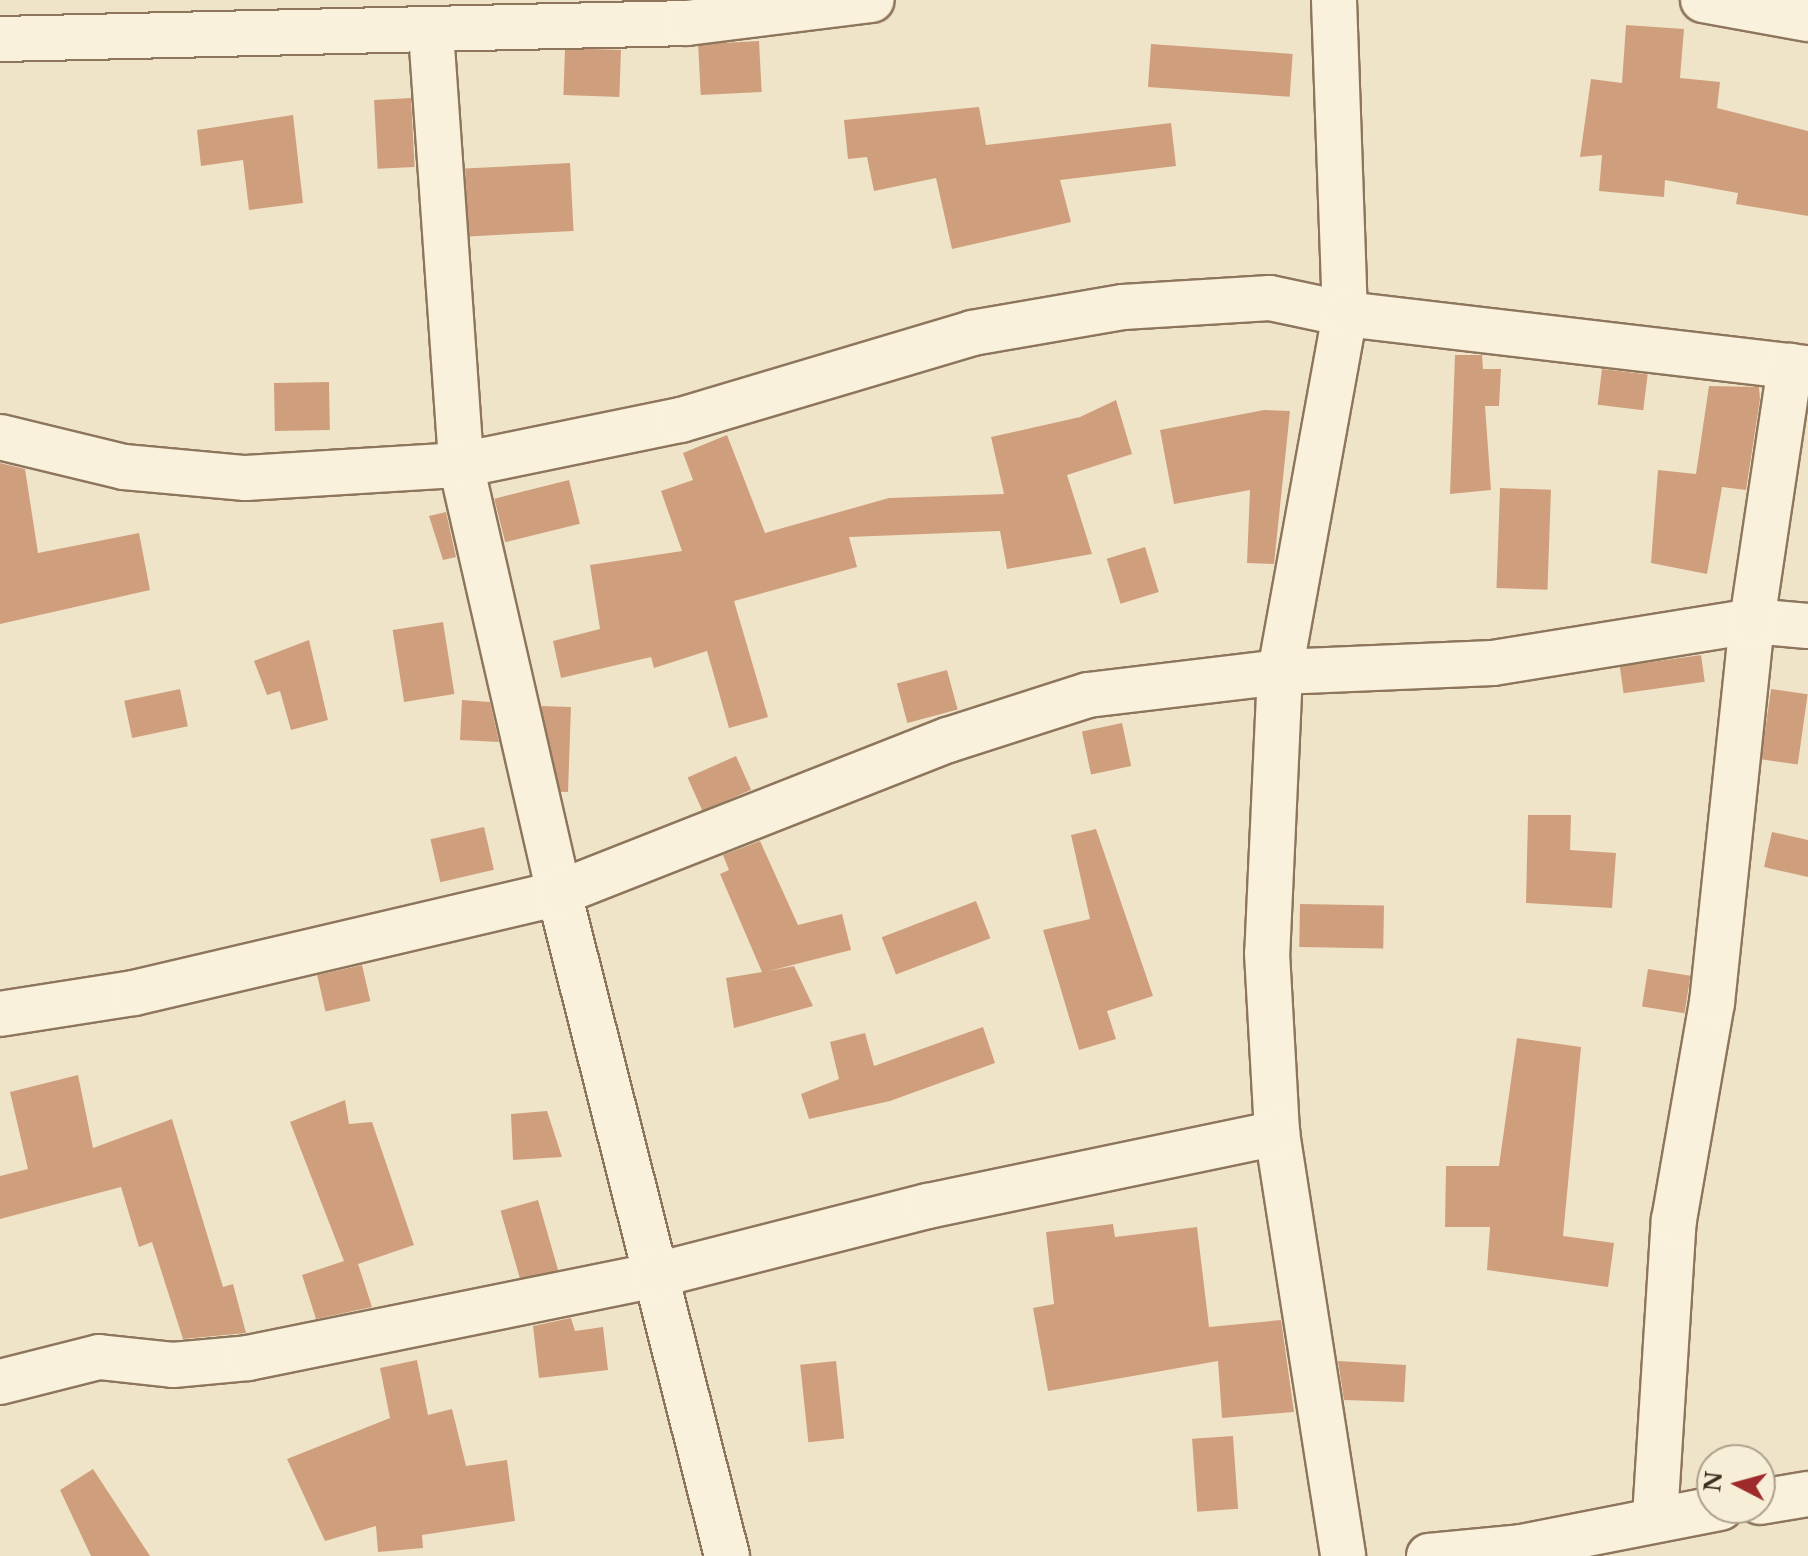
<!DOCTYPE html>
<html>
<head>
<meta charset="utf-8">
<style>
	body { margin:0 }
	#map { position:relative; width:1808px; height:1556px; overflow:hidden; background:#f0e4c8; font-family:"Libre Baskerville",serif }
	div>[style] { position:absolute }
	.building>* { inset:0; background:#cf9f7d; transform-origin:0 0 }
	.roads { filter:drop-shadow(2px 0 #8d765c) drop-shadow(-2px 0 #8d765c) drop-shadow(0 2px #8d765c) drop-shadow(0 -2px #8d765c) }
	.street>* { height:44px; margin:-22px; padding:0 22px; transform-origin:22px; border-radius:22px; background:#faf1dc }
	span { translate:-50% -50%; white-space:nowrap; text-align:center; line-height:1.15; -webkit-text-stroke:8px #f7eed8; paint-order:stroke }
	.north { position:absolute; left:1696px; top:1444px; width:80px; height:80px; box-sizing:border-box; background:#f7eed8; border:2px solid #ada18e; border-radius:50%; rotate:276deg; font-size:22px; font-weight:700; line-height:32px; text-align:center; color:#3d2e20 }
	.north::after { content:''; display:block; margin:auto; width:28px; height:36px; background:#9e2a2b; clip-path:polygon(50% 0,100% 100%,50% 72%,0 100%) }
</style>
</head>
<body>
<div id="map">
	<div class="building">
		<i style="clip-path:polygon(1626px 25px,1684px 29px,1680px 78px,1720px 82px,1717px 108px,1808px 131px,1808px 216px,1736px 204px,1738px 193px,1665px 180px,1664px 197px,1599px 191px,1602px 155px,1580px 157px,1591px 79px,1622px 83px)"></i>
		<i style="left:759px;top:41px;width:51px;height:61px;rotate:87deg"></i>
		<i style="left:1151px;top:44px;width:142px;height:43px;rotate:4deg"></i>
		<i style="left:621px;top:50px;width:47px;height:56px;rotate:92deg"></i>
		<i style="left:411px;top:98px;width:69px;height:37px;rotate:87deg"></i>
		<i style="clip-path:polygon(979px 107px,986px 145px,1171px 123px,1176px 166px,1060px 180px,1071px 222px,952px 249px,936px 178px,874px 191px,867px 157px,848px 159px,844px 120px)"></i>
		<i style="clip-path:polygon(293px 115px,303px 203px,249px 210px,243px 160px,201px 166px,197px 130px)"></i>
		<i style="left:570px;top:163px;width:68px;height:105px;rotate:87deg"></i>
		<i style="clip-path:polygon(1455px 355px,1482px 355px,1483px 369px,1501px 369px,1499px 406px,1485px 406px,1491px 490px,1450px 494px)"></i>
		<i style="left:1602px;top:369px;width:46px;height:36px;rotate:7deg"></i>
		<i style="left:329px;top:382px;width:48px;height:55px;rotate:89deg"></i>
		<i style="clip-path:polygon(1709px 386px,1759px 387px,1760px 399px,1746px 490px,1722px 487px,1707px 574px,1651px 563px,1658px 470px,1696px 474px)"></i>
		<i style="clip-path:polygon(1116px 400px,1132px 454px,1067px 475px,1092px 554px,1007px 569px,1000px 531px,849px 537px,857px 567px,734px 601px,768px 717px,729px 728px,707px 651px,654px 668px,651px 657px,561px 678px,553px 641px,600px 629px,590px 565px,682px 551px,661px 491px,693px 480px,683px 453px,727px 435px,765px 533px,889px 498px,1004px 494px,991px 437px,1080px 417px)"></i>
		<i style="clip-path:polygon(1264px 410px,1290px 411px,1274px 564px,1247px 563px,1250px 490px,1174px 504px,1160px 430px)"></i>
		<i style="clip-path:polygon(0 463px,25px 469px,38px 553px,139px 533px,150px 590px,0 624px)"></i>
		<i style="left:569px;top:480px;width:45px;height:77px;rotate:76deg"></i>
		<i style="left:1500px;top:488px;width:51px;height:100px;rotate:2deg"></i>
		<i style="clip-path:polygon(446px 512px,456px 557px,443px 560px,429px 516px)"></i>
		<i style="left:1145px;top:547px;width:47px;height:40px;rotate:73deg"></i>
		<i style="left:443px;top:622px;width:73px;height:51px;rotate:81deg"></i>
		<i style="clip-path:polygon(309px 640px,328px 720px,291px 730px,280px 691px,267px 695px,254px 661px)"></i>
		<i style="left:1701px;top:655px;width:27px;height:82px;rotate:82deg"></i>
		<i style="left:947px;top:670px;width:41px;height:52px;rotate:75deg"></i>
		<i style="left:180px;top:689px;width:38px;height:57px;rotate:78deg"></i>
		<i style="left:1771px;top:689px;width:37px;height:71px;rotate:8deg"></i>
		<i style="clip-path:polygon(462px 700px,490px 702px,499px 742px,460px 740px)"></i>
		<i style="left:542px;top:706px;width:29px;height:85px;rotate:2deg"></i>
		<i style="left:1122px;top:723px;width:44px;height:41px;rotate:78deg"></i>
		<i style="left:736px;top:756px;width:37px;height:53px;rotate:66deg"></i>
		<i style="clip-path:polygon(1528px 815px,1571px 815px,1570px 850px,1616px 853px,1612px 908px,1526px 903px)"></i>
		<i style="left:484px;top:827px;width:44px;height:55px;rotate:77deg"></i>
		<i style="clip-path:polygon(1096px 829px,1153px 996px,1107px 1011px,1116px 1039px,1079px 1050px,1043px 930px,1090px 919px,1071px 835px)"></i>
		<i style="clip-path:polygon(1772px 832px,1808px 840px,1808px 877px,1764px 867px)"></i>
		<i style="clip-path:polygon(760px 841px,798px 925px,842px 914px,851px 950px,769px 971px,794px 966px,813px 1006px,734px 1028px,726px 978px,762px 972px,720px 874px,729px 870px,723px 855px)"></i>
		<i style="left:976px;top:901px;width:40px;height:101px;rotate:69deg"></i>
		<i style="left:1300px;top:904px;width:84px;height:43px;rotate:1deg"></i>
		<i style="left:362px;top:965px;width:37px;height:46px;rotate:77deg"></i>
		<i style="left:1648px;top:969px;width:43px;height:38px;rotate:9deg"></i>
		<i style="clip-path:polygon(983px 1027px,995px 1063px,890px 1101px,809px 1119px,801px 1094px,839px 1079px,830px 1042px,865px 1033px,874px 1066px)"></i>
		<i style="clip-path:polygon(1517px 1038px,1581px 1047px,1563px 1236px,1614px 1243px,1608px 1287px,1487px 1270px,1490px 1227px,1445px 1227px,1446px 1166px,1499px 1166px)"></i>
		<i style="clip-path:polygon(78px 1075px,93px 1148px,172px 1119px,223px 1287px,233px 1284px,246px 1333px,183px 1339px,152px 1242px,139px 1247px,121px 1187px,0 1219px,0 1176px,28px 1169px,10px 1092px)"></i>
		<i style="clip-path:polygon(345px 1100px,349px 1124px,372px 1122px,414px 1245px,358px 1264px,372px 1307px,316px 1319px,302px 1275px,344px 1261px,290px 1122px)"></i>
		<i style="clip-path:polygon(547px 1111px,562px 1157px,513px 1160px,511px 1114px)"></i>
		<i style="left:538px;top:1200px;width:73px;height:39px;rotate:74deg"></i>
		<i style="clip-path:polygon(1113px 1224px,1115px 1237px,1197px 1227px,1209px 1327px,1281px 1320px,1294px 1412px,1222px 1418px,1218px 1361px,1048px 1391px,1033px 1308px,1054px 1304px,1046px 1232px)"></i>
		<i style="clip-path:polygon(571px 1318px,575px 1331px,603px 1327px,608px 1370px,539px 1378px,533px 1326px)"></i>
		<i style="clip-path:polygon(417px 1360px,428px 1415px,452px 1409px,466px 1466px,507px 1460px,515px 1521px,422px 1535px,423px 1548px,378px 1552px,376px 1526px,325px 1541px,287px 1459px,390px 1418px,380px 1368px)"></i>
		<i style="left:836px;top:1361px;width:78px;height:36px;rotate:84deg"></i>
		<i style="clip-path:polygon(1338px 1361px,1406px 1365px,1404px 1402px,1344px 1400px)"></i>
		<i style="left:1233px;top:1436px;width:73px;height:41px;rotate:86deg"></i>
		<i style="clip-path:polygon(93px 1469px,150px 1556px,91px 1556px,60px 1490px)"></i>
	</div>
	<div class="roads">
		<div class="street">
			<i style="left:1334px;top:0;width:314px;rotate:88deg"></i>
			<i style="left:1345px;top:314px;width:364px;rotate:100.3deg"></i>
			<i style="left:1280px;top:672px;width:281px;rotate:92.6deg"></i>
			<i style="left:1267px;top:953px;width:180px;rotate:86.8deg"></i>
			<i style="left:1277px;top:1133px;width:428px;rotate:81.1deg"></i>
			<i style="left:1703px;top:0;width:107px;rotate:10.3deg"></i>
			<i style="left:431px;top:32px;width:434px;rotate:86deg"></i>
			<i style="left:461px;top:465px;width:439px;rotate:77.1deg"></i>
			<i style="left:559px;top:893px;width:684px;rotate:75.78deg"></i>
			<i style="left:0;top:39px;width:687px;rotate:-1.33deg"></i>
			<i style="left:687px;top:23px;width:186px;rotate:-7.1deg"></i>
			<i style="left:0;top:437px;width:128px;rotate:13.6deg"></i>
			<i style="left:124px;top:467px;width:122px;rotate:5.2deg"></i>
			<i style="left:246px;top:478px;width:215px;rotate:-3.5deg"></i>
			<i style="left:461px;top:465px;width:225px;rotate:-11.6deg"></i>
			<i style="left:681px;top:420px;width:304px;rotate:-16.6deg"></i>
			<i style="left:972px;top:333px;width:153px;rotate:-9.8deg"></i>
			<i style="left:1123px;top:307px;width:147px;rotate:-3.5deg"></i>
			<i style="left:1270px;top:298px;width:77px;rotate:12deg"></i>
			<i style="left:1345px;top:314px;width:466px;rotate:6.7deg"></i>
			<i style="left:0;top:1014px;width:136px;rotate:-8.9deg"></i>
			<i style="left:134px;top:993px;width:437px;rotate:-13.2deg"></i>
			<i style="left:559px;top:893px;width:418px;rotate:-21.5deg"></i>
			<i style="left:948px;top:740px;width:147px;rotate:-17.8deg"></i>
			<i style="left:1088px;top:695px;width:193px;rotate:-6.8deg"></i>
			<i style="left:1280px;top:672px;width:213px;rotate:-2.4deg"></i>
			<i style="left:1493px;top:663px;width:262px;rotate:-9.2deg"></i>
			<i style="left:1752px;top:621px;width:56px;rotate:5.1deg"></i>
			<i style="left:0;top:1382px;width:102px;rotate:-14.2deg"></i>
			<i style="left:99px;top:1357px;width:74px;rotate:6.2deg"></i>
			<i style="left:173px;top:1365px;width:75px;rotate:-5.3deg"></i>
			<i style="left:248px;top:1358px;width:417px;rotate:-11.5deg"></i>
			<i style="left:657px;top:1275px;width:280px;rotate:-14.3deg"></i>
			<i style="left:928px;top:1206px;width:357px;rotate:-11.8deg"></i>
			<i style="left:1760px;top:1502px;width:49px;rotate:-9.5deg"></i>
			<i style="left:1655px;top:1518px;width:299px;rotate:-86.4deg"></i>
			<i style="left:1674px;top:1220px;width:220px;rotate:-80.1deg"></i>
			<i style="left:1712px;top:1003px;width:384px;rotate:-84deg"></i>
			<i style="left:1752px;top:621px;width:258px;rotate:-81.5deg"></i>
			<i style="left:1429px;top:1556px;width:92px;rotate:-5.6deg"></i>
			<i style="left:1521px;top:1547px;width:203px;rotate:-11.1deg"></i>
		</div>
	</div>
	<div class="north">N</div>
</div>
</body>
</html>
